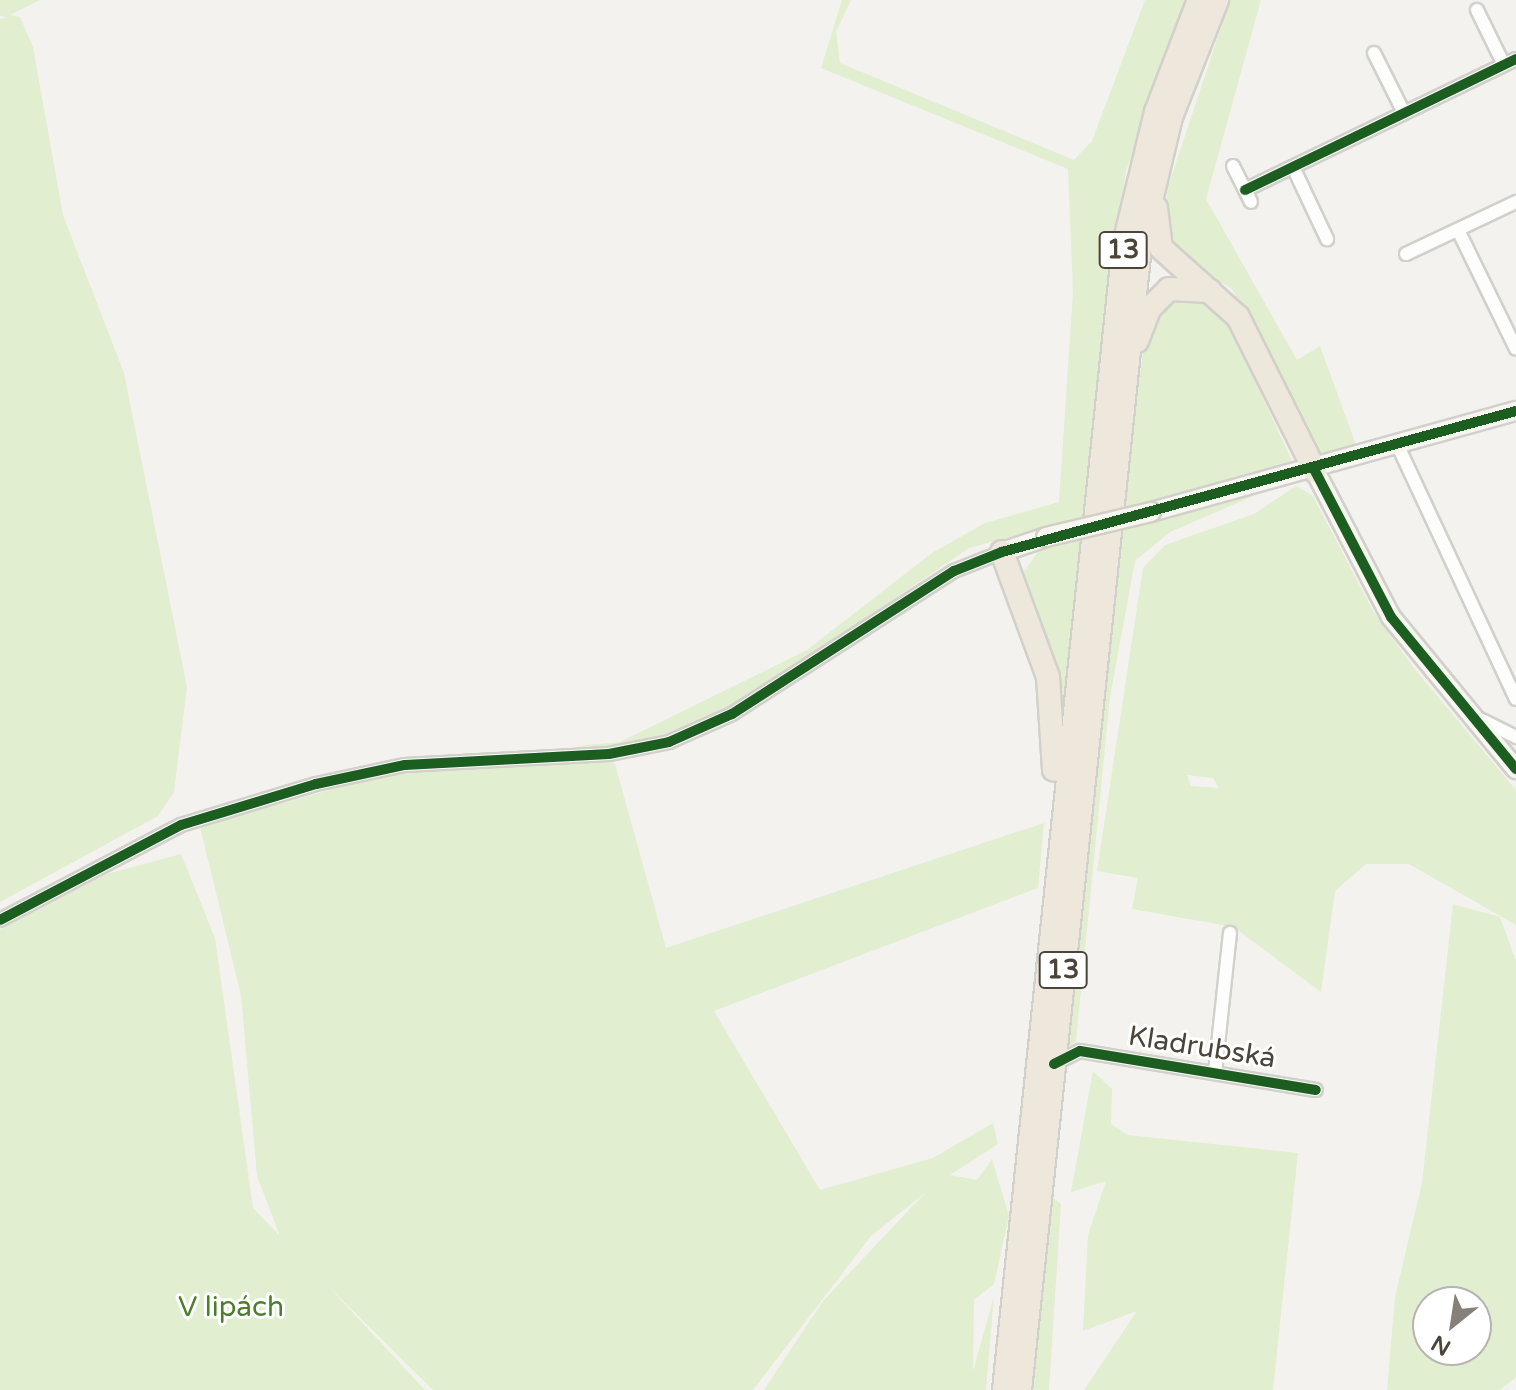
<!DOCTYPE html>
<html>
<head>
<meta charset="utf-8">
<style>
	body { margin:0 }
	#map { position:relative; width:1516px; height:1390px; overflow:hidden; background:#f4f2ee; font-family:"Varela Round",sans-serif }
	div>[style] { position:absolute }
	.green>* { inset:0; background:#e1eecf }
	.roads { filter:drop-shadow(2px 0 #d2d0cb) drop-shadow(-2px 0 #d2d0cb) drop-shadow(0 2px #d2d0cb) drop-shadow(0 -2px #d2d0cb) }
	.street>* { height:12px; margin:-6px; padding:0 6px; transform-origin:6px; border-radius:6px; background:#fdfdfc }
	.secondary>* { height:18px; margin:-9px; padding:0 9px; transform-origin:9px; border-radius:9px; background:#f7f6f1 }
	.highway>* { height:22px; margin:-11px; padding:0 11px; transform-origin:11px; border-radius:11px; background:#ede8db }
	.bridges { filter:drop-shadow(2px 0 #d3cfc5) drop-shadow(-2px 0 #d3cfc5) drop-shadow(0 2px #d3cfc5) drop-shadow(0 -2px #d3cfc5) }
	.secondary-bridge>* { height:18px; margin:-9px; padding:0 9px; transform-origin:9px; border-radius:9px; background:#f7f6f1 }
	.cycleway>* { height:10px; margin:-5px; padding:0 5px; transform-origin:5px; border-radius:5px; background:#1b5e20 }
	span { translate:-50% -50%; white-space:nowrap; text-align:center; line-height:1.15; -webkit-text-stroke:6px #fff; paint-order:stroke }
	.shield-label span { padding:2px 6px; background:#fff; border:2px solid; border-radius:6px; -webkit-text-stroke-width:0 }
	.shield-label { font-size:26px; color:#4b4439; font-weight:700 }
	.street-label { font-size:28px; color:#4b4439 }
	.park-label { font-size:28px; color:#4a7f2a }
	.north { position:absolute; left:1412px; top:1286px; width:80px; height:80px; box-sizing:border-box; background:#fff; border:2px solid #b7b4b0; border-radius:50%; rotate:210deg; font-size:22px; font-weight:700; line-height:32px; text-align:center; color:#4b4439 }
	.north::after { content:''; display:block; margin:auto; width:28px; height:36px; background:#868178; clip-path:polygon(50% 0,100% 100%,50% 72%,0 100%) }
</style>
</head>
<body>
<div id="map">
	<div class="green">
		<i style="clip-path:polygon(0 0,40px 0,10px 15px,20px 17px,33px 47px,63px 215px,124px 373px,187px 687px,174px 792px,158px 816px,0 902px,0 19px,7px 17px,0 16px)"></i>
		<i style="clip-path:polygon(842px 0,851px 0,836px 32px,840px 63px,1074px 160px,1092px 141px,1145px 0,1185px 0,1126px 171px,1082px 518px,969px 548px,738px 705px,663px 739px,612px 749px,575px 746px,620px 742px,807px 650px,932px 553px,985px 523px,1059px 502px,1073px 292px,1068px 169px,821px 68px)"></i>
		<i style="clip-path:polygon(1230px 0,1261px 0,1206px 199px,1297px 360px,1320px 346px,1359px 453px,1319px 453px,1232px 289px,1170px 251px,1163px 221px,1168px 187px)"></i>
		<i style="clip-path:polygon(1188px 291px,1224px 314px,1292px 461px,1283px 471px,1120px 509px,1147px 325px,1153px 308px)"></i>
		<i style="clip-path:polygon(evenodd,1296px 486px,1313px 496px,1373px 611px,1413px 667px,1516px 790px,1516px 925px,1409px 864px,1366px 864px,1335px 891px,1321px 992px,1234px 927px,1132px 909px,1138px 878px,1097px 871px,1143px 568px,1165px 545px,1254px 514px,1296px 486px,1187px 775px,1213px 778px,1219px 788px,1191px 786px,1187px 775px)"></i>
		<i style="clip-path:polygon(1258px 494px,1170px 532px,1135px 561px,1110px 697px,1076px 1041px,1067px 1048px,1118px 530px)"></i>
		<i style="clip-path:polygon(1081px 538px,1064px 712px,1021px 576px,1039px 550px)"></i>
		<i style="clip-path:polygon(602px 758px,615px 764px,666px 948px,1044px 823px,1038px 888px,714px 1011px,820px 1190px,933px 1158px,993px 1123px,998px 1144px,950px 1175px,977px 1180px,992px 1159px,1009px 1216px,994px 1284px,974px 1300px,973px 1371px,994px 1296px,986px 1390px,764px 1390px,823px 1301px,925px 1193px,871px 1236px,753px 1390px,433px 1390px,328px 1286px,425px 1390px,0 1390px,0 930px,107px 874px,181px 854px,215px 938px,253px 1208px,280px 1236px,257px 1176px,241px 995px,200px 827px,396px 771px)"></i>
		<i style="clip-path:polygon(evenodd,1453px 904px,1500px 917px,1516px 961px,1516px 1377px,1500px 1390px,1387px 1390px,1395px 1297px,1422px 1183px,1453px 904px,1428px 1302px,1476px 1302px,1476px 1350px,1428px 1350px,1428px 1302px)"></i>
		<i style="clip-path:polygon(1093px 1071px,1112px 1089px,1111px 1124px,1128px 1135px,1298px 1153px,1273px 1390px,1084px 1390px,1137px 1311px,1083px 1331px,1088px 1235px,1106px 1181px,1071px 1192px)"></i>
		<i style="clip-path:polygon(1052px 1197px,1061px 1204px,1049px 1390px,1029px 1390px)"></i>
	</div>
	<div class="roads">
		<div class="street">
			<i style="left:1477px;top:10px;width:61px;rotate:63.9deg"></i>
			<i style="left:1374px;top:53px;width:67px;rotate:63.4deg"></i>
			<i style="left:1233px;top:166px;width:40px;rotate:63.4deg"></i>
			<i style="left:1293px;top:167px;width:80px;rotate:64.7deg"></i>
			<i style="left:1245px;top:190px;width:301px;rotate:-25.8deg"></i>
			<i style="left:1458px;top:230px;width:132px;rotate:64deg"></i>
			<i style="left:1406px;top:254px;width:122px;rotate:-25.3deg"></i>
			<i style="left:1398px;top:446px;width:279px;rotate:65deg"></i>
			<i style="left:1476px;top:717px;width:45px;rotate:26.6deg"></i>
			<i style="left:0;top:920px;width:204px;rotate:-27.7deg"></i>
			<i style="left:181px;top:825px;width:141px;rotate:-16.9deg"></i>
			<i style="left:316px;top:784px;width:91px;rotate:-12.1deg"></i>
			<i style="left:405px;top:765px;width:204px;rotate:-3.1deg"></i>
			<i style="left:609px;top:754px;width:61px;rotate:-11.3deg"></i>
			<i style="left:669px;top:742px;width:69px;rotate:-24deg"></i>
			<i style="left:732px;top:714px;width:264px;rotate:-32.8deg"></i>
			<i style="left:954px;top:571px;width:52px;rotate:-21.6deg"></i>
			<i style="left:1054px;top:1064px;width:29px;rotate:-27deg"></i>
			<i style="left:1080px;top:1051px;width:239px;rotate:9.4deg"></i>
			<i style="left:1215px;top:1073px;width:141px;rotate:-83.9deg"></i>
		</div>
		<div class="secondary">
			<i style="left:1315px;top:471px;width:165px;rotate:62.5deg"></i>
			<i style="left:1391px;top:617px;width:197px;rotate:50.6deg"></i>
			<i style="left:1151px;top:512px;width:379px;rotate:-15.5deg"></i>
			<i style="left:1002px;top:552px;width:46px;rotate:-18.8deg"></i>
		</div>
		<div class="highway">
			<i style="left:1156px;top:208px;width:40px;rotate:82.9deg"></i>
			<i style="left:1161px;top:248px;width:103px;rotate:41.9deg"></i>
			<i style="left:1238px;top:317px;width:172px;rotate:63.4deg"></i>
			<i style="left:1137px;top:341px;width:34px;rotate:-69deg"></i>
			<i style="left:1149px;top:309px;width:28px;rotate:-45deg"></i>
			<i style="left:1169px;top:289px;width:41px;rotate:2.8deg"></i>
			<i style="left:1002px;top:552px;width:133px;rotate:69.8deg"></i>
			<i style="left:1048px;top:677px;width:93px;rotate:86.3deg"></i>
			<i style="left:1004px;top:1390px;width:1152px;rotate:-84.02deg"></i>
			<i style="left:1124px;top:244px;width:136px;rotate:-76.4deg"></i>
			<i style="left:1156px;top:112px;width:120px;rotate:-69deg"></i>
			<i style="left:1020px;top:1390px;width:1149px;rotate:-84.01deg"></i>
			<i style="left:1140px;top:247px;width:134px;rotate:-76.6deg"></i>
			<i style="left:1171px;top:117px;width:126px;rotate:-68.5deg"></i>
		</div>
	</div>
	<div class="bridges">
		<div class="secondary-bridge">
			<i style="left:1046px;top:537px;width:108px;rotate:-13.4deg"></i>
		</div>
	</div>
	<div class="cycleway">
		<i style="left:1245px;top:190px;width:301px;rotate:-25.8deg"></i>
		<i style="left:1315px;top:471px;width:165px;rotate:62.5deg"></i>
		<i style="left:1391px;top:617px;width:197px;rotate:50.6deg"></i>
		<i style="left:0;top:920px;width:204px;rotate:-27.7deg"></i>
		<i style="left:181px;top:825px;width:141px;rotate:-16.9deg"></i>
		<i style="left:316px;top:784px;width:91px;rotate:-12.1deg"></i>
		<i style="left:405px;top:765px;width:204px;rotate:-3.1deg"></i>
		<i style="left:609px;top:754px;width:61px;rotate:-11.3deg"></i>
		<i style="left:669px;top:742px;width:69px;rotate:-24deg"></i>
		<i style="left:732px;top:714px;width:264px;rotate:-32.8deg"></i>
		<i style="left:954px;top:571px;width:52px;rotate:-21.6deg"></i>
		<i style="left:1002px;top:552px;width:533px;rotate:-15.34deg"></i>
		<i style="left:1054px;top:1064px;width:29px;rotate:-27deg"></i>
		<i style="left:1080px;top:1051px;width:239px;rotate:9.4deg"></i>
	</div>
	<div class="shield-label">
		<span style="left:1123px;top:250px">13</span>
		<span style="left:1063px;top:970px">13</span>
	</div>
	<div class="street-label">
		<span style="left:1202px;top:1047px;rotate:9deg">Kladrubská</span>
	</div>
	<div class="park-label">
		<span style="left:231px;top:1307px">V lipách</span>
	</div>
	<div class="north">N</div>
</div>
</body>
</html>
